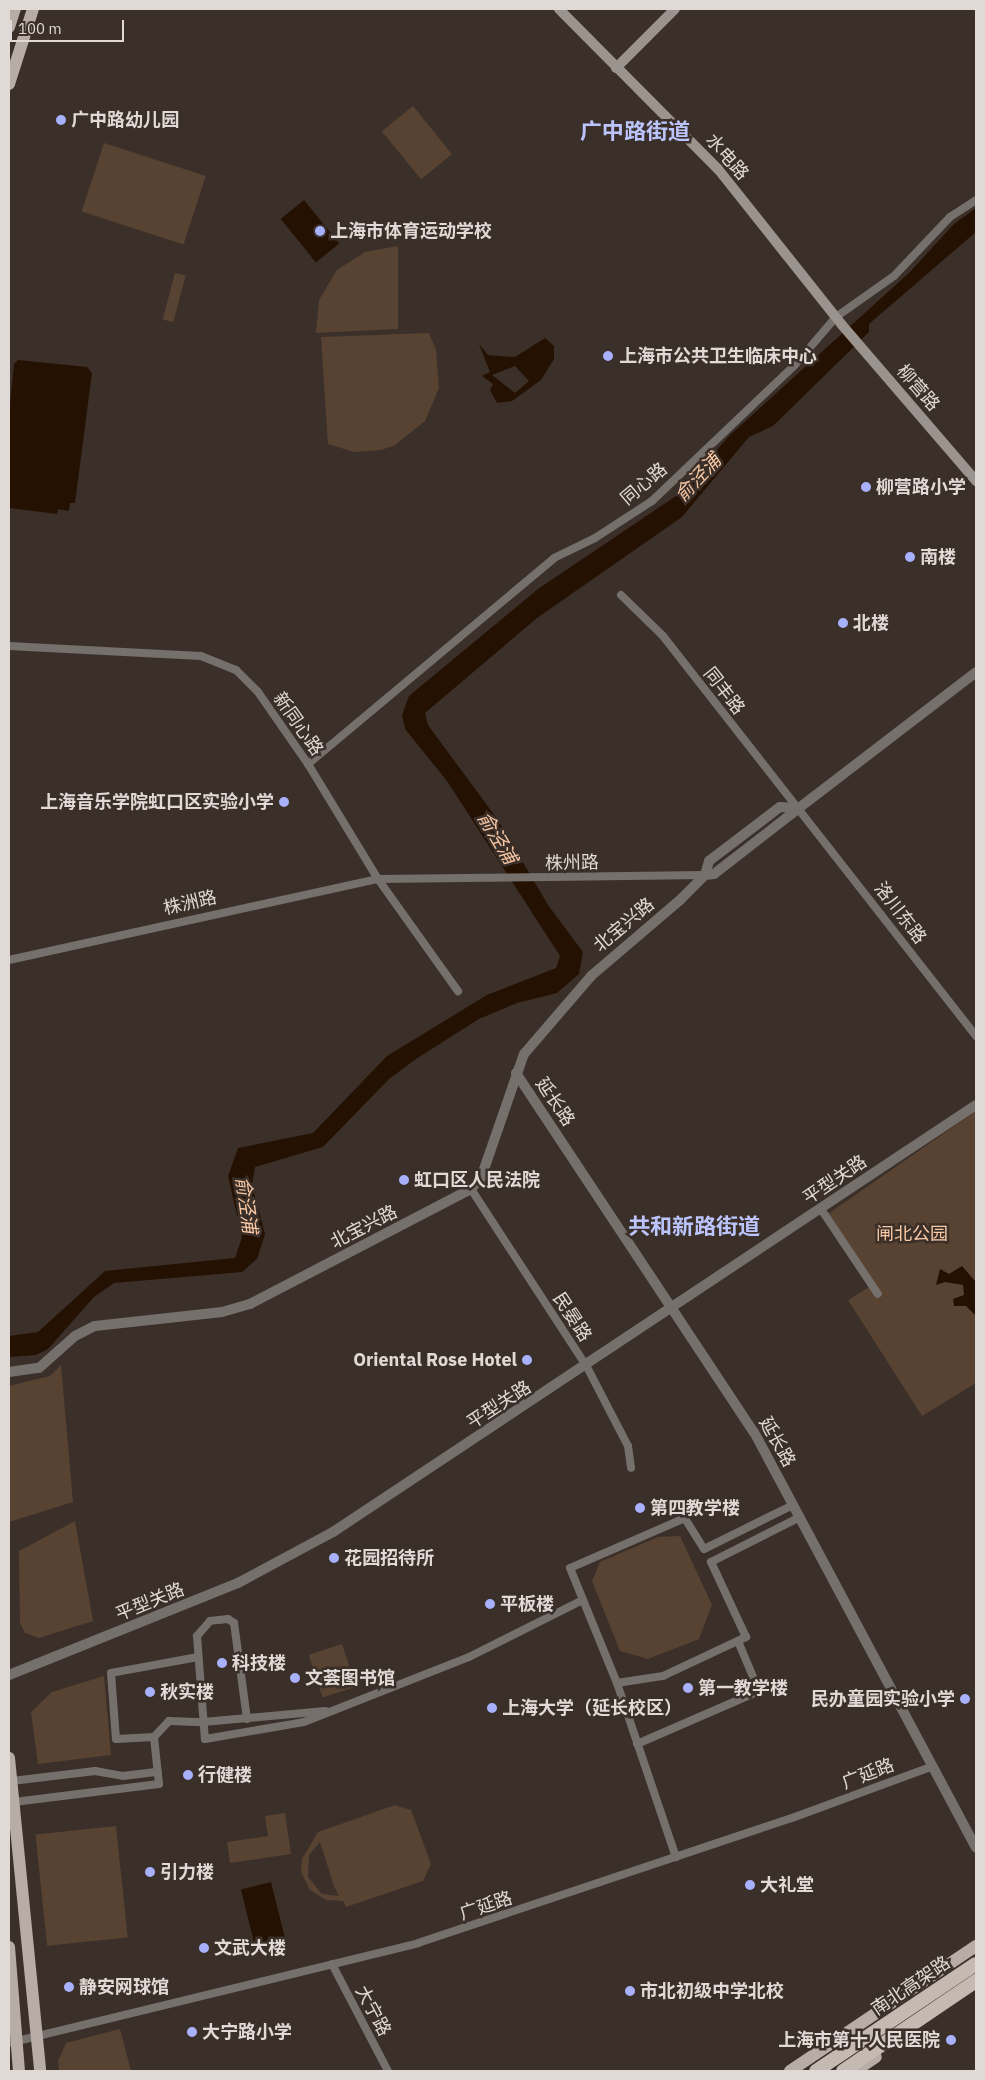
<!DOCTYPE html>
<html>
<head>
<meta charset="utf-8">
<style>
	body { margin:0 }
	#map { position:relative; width:985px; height:2080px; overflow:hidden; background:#3a3029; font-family:"IBM Plex Sans","Noto Sans SC",sans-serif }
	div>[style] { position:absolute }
	.green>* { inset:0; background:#584232; transform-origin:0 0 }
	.water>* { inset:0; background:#251102; transform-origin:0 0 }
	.minor>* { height:8px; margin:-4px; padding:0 4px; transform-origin:4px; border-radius:4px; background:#76706d }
	.tertiary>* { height:10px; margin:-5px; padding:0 5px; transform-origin:5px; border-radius:5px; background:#76706d }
	.secondary>* { height:10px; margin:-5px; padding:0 5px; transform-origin:5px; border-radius:5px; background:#9b938d }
	.primary>* { height:12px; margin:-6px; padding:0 6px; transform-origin:6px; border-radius:6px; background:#b8ada6 }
	.trunk>* { height:14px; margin:-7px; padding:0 7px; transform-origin:7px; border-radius:7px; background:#c5bab2 }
	.dots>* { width:14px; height:14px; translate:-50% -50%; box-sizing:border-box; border:2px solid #3a3029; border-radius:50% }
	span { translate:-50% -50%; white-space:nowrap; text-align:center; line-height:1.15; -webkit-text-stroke:5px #3a3029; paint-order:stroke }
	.poi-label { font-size:18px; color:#e0d9d5; font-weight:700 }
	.left { translate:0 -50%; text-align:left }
	.right { translate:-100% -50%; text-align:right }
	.street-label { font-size:18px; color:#e0d9d5 }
	.park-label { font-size:18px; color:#f9c8a4 }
	.water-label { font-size:19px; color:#f9c8a5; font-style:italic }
	.district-label { font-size:22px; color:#bcc4fd; font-weight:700 }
	.frame { position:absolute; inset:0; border:10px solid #e0d9d5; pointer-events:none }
	.scale { position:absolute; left:10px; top:20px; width:114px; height:22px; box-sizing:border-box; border:2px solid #e0d9d5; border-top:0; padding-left:6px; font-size:15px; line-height:18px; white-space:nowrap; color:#e0d9d5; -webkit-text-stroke:4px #3a3029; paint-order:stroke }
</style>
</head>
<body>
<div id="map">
	<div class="green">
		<i style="left:413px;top:106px;width:62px;height:40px;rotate:51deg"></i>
		<i style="left:104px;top:143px;width:107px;height:72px;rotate:18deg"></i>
		<i style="clip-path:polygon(398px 246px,398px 329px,316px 333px,319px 300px,337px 270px,365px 252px)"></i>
		<i style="left:175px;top:273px;width:11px;height:48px;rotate:15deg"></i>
		<i style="clip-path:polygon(429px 333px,436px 350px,439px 388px,425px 421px,395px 445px,381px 450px,354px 452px,328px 444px,321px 337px)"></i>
		<i style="clip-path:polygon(976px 1111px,976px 1383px,922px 1416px,848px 1300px,869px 1287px,825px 1216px)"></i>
		<i style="clip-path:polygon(61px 1365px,73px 1502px,9px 1522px,9px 1386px,50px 1376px)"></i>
		<i style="clip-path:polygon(75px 1521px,93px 1621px,39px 1638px,25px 1633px,20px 1623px,19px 1551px)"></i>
		<i style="clip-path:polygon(680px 1536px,712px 1605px,699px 1639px,648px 1659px,620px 1651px,592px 1581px,600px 1562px,658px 1537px)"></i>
		<i style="left:342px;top:1644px;width:45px;height:35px;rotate:72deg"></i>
		<i style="clip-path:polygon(104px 1676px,111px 1755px,38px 1764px,31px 1712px,52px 1692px)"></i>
		<i style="clip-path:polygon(evenodd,395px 1805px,411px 1810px,431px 1864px,423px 1881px,346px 1907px,343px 1901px,326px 1900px,310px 1890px,301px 1872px,302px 1859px,318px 1832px,395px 1805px,320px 1842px,334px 1886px,339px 1896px,322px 1894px,308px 1877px,309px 1855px,320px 1842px)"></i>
		<i style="clip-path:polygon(285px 1813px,291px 1854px,230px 1863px,227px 1842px,268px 1836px,265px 1816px)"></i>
		<i style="left:116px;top:1826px;width:112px;height:81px;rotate:84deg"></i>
		<i style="clip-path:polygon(120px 2029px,131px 2071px,59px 2071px,58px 2061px,66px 2043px)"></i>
	</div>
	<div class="water">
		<i style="left:304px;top:200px;width:56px;height:30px;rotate:51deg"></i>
		<i style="clip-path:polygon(976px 208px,976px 232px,869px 324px,869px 332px,773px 426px,749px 437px,682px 517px,537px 618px,425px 713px,428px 725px,498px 820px,548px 905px,583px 952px,579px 974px,557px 993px,517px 1003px,479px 1019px,416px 1059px,389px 1079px,323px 1147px,255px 1167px,252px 1185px,265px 1234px,257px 1259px,242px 1272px,114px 1283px,94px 1297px,48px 1349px,36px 1355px,9px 1357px,9px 1336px,38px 1332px,105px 1271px,235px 1258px,242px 1237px,228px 1176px,238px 1148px,313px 1133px,387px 1056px,487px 995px,556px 968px,560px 956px,447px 781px,405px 729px,402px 715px,409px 696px,538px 589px,676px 496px,730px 435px,910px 272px,954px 224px)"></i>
		<i style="clip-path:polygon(evenodd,545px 338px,554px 346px,554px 359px,541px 380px,512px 401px,497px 403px,490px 390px,493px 384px,482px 376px,490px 372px,479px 344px,488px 355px,515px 357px,545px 338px,515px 366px,529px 381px,515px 393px,492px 375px,515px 366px)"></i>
		<i style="clip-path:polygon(18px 360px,87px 367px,92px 373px,75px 503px,70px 503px,69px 511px,58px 509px,57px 514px,9px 508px,9px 415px,14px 364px)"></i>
		<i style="clip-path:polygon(962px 1266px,976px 1282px,976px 1316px,966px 1306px,954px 1306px,953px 1299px,964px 1295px,963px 1285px,945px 1282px,936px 1285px,940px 1269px,949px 1274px)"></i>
		<i style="left:271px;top:1882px;width:59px;height:31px;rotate:76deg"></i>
	</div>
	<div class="minor">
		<i style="left:621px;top:595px;width:59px;rotate:44.3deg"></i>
		<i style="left:663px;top:636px;width:508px;rotate:51.96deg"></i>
		<i style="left:9px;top:646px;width:192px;rotate:3deg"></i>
		<i style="left:201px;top:656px;width:38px;rotate:22deg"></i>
		<i style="left:236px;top:670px;width:31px;rotate:45deg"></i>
		<i style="left:258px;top:692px;width:88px;rotate:55.2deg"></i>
		<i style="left:308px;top:764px;width:135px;rotate:58.7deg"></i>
		<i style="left:378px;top:879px;width:138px;rotate:54.5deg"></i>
		<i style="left:308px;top:764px;width:321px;rotate:-39.9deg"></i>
		<i style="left:554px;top:558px;width:46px;rotate:-26deg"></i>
		<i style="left:595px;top:538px;width:68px;rotate:-33deg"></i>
		<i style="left:652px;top:501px;width:196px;rotate:-43.6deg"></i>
		<i style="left:794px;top:366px;width:65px;rotate:-49.4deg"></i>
		<i style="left:836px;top:317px;width:71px;rotate:-35.3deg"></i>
		<i style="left:894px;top:276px;width:81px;rotate:-46.5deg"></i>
		<i style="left:950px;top:217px;width:31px;rotate:-33deg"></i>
		<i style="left:9px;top:960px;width:378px;rotate:-12.4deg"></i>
		<i style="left:378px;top:879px;width:327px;rotate:-0.7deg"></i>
		<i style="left:471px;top:1189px;width:212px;rotate:56.9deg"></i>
		<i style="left:587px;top:1367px;width:89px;rotate:62.6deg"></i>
		<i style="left:628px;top:1446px;width:22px;rotate:82deg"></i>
		<i style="left:821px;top:1209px;width:102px;rotate:56.2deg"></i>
		<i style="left:793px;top:1505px;width:99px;rotate:153.7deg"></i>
		<i style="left:704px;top:1549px;width:36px;rotate:-122deg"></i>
		<i style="left:685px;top:1518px;width:125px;rotate:156.5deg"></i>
		<i style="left:570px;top:1568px;width:124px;rotate:67.8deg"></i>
		<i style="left:617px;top:1683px;width:47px;rotate:-8.7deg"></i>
		<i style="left:663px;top:1676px;width:92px;rotate:-25.2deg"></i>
		<i style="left:746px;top:1637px;width:83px;rotate:-115deg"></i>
		<i style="left:711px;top:1562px;width:100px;rotate:-26.8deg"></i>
		<i style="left:198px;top:1657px;width:88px;rotate:169.6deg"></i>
		<i style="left:111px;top:1673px;width:66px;rotate:85.7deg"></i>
		<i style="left:116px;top:1739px;width:38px;rotate:-3deg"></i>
		<i style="left:154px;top:1737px;width:22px;rotate:-47deg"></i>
		<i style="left:169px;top:1721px;width:34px;rotate:2deg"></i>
		<i style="left:203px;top:1722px;width:123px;rotate:-5.1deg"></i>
		<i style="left:617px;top:1683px;width:184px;rotate:71.3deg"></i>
		<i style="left:247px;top:1719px;width:97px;rotate:-97.7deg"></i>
		<i style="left:234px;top:1623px;width:7px;rotate:-146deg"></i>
		<i style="left:228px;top:1619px;width:18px;rotate:174deg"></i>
		<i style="left:210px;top:1621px;width:20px;rotate:131deg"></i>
		<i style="left:197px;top:1636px;width:103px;rotate:85.6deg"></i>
		<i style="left:205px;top:1739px;width:100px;rotate:-9.7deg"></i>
		<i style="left:304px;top:1722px;width:177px;rotate:-21.5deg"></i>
		<i style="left:469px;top:1657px;width:125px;rotate:-26.6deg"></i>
		<i style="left:637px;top:1744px;width:133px;rotate:-23.5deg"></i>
		<i style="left:759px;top:1691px;width:54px;rotate:-112.8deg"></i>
		<i style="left:12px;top:1781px;width:84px;rotate:-6.9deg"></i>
		<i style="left:95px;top:1771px;width:28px;rotate:10deg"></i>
		<i style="left:123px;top:1776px;width:35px;rotate:-7deg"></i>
		<i style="left:14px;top:1802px;width:146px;rotate:-7.1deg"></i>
		<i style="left:159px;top:1784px;width:47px;rotate:-96.1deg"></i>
		<i style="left:332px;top:1964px;width:121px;rotate:62.4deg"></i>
		<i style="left:9px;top:2043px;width:421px;rotate:-13.7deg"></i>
		<i style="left:418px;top:1943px;width:394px;rotate:-18.5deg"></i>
		<i style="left:792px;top:1818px;width:150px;rotate:-20.2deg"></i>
	</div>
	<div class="tertiary">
		<i style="left:705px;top:875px;width:9px;rotate:-6deg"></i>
		<i style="left:714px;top:874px;width:108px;rotate:-37.8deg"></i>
		<i style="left:516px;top:1073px;width:431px;rotate:56.5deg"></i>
		<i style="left:754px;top:1432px;width:471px;rotate:61.9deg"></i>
		<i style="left:9px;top:1372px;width:30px;rotate:-8deg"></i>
		<i style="left:39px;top:1368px;width:48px;rotate:-41.6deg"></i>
		<i style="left:75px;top:1336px;width:22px;rotate:-27deg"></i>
		<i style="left:95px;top:1326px;width:128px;rotate:-6.3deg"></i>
		<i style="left:222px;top:1312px;width:29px;rotate:-16deg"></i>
		<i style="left:250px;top:1304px;width:249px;rotate:-27.5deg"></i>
		<i style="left:471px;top:1189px;width:15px;rotate:-48deg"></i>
		<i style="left:481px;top:1178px;width:131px;rotate:-70.9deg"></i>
		<i style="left:524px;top:1054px;width:103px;rotate:-49.3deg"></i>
		<i style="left:591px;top:976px;width:118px;rotate:-40.5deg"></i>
		<i style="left:681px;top:899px;width:34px;rotate:-45deg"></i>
		<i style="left:705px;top:875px;width:15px;rotate:-74deg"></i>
		<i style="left:709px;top:861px;width:89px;rotate:-37.3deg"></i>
		<i style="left:780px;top:807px;width:19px;rotate:3deg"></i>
		<i style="left:799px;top:808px;width:223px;rotate:-37.5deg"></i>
		<i style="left:9px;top:1675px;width:247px;rotate:-21.9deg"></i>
		<i style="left:238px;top:1583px;width:108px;rotate:-28.2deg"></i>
		<i style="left:333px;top:1532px;width:772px;rotate:-33.59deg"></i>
	</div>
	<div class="secondary">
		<i style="left:559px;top:9px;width:226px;rotate:45.2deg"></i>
		<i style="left:718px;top:169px;width:199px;rotate:51.5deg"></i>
		<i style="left:842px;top:325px;width:206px;rotate:49.3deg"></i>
		<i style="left:616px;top:68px;width:83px;rotate:-45deg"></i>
	</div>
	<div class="primary">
		<i style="left:9px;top:27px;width:19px;rotate:-72deg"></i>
		<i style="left:9px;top:84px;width:79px;rotate:-72.3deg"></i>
		<i style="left:9px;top:1758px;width:315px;rotate:84.3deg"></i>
		<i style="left:9px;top:1947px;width:124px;rotate:85.4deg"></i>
		<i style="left:790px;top:2071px;width:224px;rotate:-33.9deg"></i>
		<i style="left:855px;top:2071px;width:25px;rotate:-34deg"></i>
	</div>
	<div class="trunk">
		<i style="left:816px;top:2071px;width:192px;rotate:-33.8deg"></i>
		<i style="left:843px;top:2071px;width:161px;rotate:-34.1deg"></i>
	</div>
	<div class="dots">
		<i style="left:61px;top:120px;background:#a7b1fc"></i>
		<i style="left:320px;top:231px;background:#a7b1fc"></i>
		<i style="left:608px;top:356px;background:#a7b1fc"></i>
		<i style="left:866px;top:487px;background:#a7b1fc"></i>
		<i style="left:910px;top:557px;background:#a7b1fc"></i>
		<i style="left:843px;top:623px;background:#a7b1fc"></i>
		<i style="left:284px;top:802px;background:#a7b1fc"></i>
		<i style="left:404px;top:1180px;background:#a7b1fc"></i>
		<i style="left:527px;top:1360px;background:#a7b1fc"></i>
		<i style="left:640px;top:1508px;background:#a7b1fc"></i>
		<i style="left:334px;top:1558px;background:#a7b1fc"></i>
		<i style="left:490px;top:1604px;background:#a7b1fc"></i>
		<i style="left:222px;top:1663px;background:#a7b1fc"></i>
		<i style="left:295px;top:1678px;background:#a7b1fc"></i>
		<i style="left:688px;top:1688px;background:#a7b1fc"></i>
		<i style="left:150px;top:1692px;background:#a7b1fc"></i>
		<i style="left:965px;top:1699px;background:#a7b1fc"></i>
		<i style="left:492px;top:1708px;background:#a7b1fc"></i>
		<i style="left:188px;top:1775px;background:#a7b1fc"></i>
		<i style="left:150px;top:1872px;background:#a7b1fc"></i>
		<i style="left:750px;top:1885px;background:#a7b1fc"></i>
		<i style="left:204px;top:1948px;background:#a7b1fc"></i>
		<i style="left:69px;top:1987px;background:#a7b1fc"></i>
		<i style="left:630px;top:1991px;background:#a7b1fc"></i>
		<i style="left:192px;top:2032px;background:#a7b1fc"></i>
		<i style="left:951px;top:2040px;background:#a7b1fc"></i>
	</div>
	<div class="poi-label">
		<span class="left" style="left:71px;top:120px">广中路幼儿园</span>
		<span class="left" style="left:330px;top:231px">上海市体育运动学校</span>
		<span class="left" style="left:619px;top:356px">上海市公共卫生临床中心</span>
		<span class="left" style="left:876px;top:487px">柳营路小学</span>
		<span class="left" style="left:920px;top:557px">南楼</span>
		<span class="left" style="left:853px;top:623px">北楼</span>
		<span class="right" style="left:274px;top:802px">上海音乐学院虹口区实验小学</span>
		<span class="left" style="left:414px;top:1180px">虹口区人民法院</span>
		<span class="right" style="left:517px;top:1360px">Oriental Rose Hotel</span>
		<span class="left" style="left:650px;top:1508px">第四教学楼</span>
		<span class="left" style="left:344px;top:1558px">花园招待所</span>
		<span class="left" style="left:500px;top:1604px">平板楼</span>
		<span class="left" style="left:232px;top:1663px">科技楼</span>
		<span class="left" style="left:305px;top:1678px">文荟图书馆</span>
		<span class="left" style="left:698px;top:1688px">第一教学楼</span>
		<span class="left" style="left:160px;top:1692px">秋实楼</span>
		<span class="right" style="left:955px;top:1699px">民办童园实验小学</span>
		<span class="left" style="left:502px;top:1708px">上海大学（延长校区）</span>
		<span class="left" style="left:198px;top:1775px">行健楼</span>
		<span class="left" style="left:160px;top:1872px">引力楼</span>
		<span class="left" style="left:760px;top:1885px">大礼堂</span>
		<span class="left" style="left:214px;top:1948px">文武大楼</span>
		<span class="left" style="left:79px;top:1987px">静安网球馆</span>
		<span class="left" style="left:640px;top:1991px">市北初级中学北校</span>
		<span class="left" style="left:202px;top:2032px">大宁路小学</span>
		<span class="right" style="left:940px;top:2040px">上海市第十人民医院</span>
	</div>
	<div class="street-label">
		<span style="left:727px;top:157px;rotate:49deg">水电路</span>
		<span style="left:918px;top:388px;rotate:49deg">柳营路</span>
		<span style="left:644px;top:484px;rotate:-40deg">同心路</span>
		<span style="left:724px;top:691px;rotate:52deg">同丰路</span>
		<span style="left:298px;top:724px;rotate:55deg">新同心路</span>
		<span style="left:572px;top:863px;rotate:-1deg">株州路</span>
		<span style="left:190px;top:903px;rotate:-13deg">株洲路</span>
		<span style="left:900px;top:913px;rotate:52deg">洛川东路</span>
		<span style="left:624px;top:925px;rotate:-40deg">北宝兴路</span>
		<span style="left:555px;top:1102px;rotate:56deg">延长路</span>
		<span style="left:835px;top:1180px;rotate:-34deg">平型关路</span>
		<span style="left:364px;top:1227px;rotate:-27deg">北宝兴路</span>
		<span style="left:572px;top:1317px;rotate:57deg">民晏路</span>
		<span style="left:499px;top:1405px;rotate:-33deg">平型关路</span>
		<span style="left:777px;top:1442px;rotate:61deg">延长路</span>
		<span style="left:150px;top:1602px;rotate:-22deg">平型关路</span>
		<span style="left:868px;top:1774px;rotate:-21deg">广延路</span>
		<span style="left:486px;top:1906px;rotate:-18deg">广延路</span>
		<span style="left:911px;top:1986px;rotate:-34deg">南北高架路</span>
		<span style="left:373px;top:2011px;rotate:62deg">大宁路</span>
	</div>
	<div class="park-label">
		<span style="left:912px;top:1234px">闸北公园</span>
	</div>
	<div class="water-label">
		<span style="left:698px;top:478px;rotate:-47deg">俞泾浦</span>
		<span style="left:497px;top:838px;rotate:59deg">俞泾浦</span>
		<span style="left:246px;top:1205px;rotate:82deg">俞泾浦</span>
	</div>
	<div class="district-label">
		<span style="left:635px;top:131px">广中路街道</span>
		<span style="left:694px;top:1226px">共和新路街道</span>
	</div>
	<div class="frame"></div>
	<div class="scale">100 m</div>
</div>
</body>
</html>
